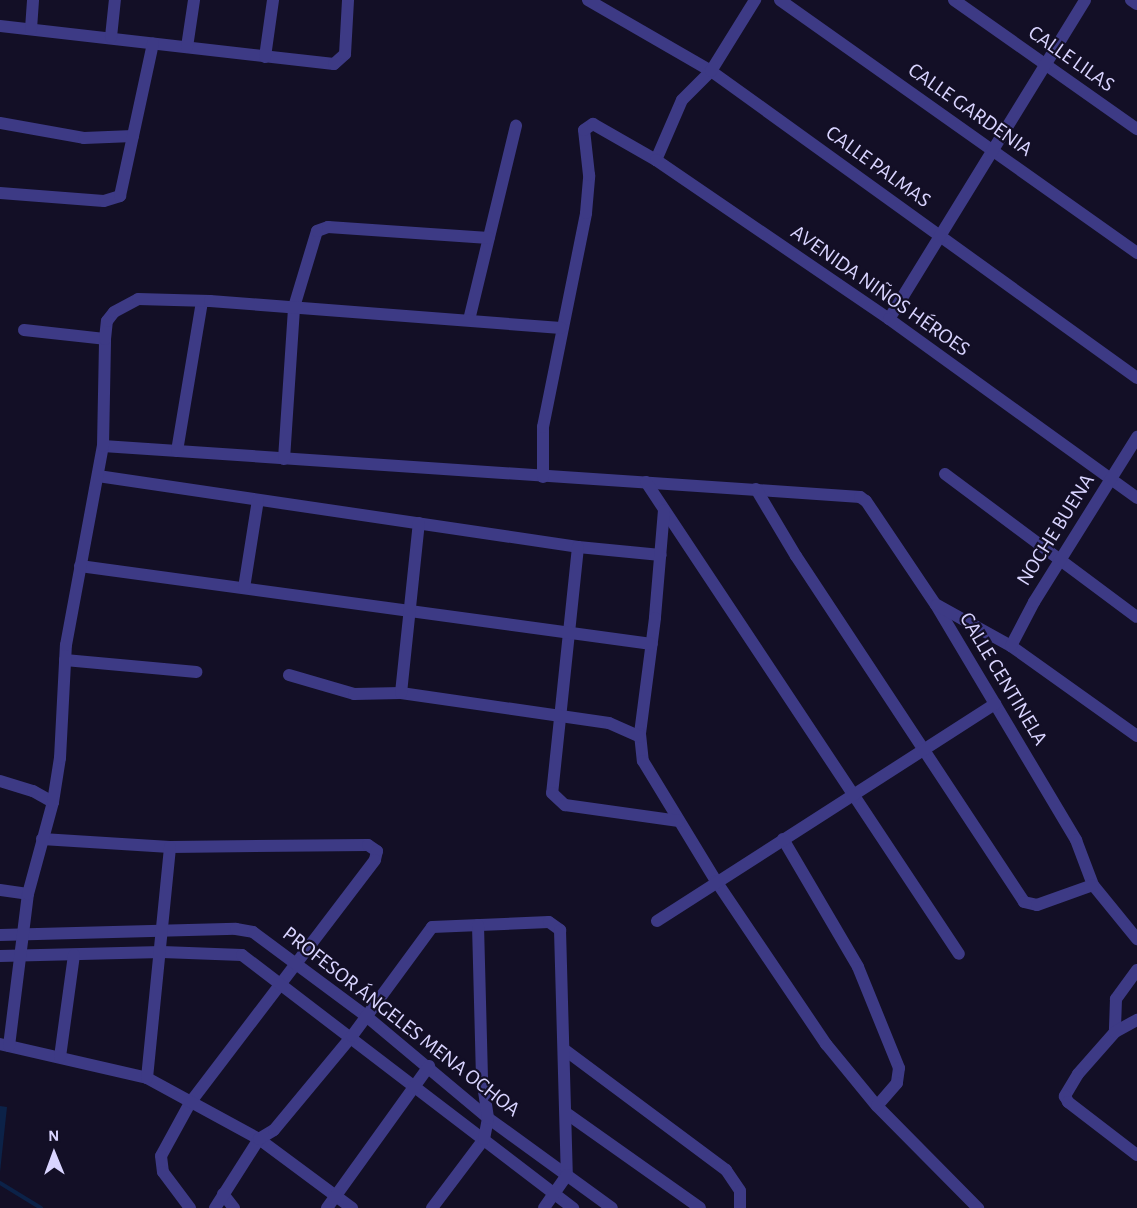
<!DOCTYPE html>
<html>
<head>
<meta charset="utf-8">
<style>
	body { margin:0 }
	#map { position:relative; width:1137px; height:1208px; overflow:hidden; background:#130f26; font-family:"Alegreya Sans",sans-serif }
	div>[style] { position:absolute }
	.water>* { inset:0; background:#0c2248 }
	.stream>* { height:4px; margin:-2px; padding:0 2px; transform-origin:2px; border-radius:2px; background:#0c2248 }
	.street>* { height:12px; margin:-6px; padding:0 6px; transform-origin:6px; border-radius:6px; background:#3d3a85 }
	span { translate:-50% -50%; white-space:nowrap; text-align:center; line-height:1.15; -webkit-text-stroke:4.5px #130f26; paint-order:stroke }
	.street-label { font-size:21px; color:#d9d4ff }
	.north { position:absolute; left:24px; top:1124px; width:60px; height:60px; -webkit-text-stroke:4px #130f26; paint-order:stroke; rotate:359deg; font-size:16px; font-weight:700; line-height:24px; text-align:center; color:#d9d4ff }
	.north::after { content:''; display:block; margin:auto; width:21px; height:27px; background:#d9d4ff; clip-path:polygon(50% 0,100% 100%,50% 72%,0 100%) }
</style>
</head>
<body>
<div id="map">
	<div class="water">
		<i style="clip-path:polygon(0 1106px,7px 1107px,0 1172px)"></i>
	</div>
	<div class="stream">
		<i style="left:0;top:1183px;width:48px;rotate:31.4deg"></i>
	</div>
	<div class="street">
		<i style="left:588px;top:0;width:142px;rotate:30deg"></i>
		<i style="left:711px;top:71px;width:525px;rotate:35.78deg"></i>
		<i style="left:780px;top:0;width:438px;rotate:35.3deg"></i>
		<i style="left:954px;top:0;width:224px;rotate:35.2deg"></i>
		<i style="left:1131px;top:0;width:7px;rotate:34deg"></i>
		<i style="left:0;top:26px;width:336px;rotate:6.5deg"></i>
		<i style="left:334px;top:64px;width:15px;rotate:-42deg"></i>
		<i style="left:345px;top:54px;width:54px;rotate:-86.8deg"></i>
		<i style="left:31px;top:29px;width:29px;rotate:-86deg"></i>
		<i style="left:111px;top:37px;width:37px;rotate:-84deg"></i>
		<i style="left:187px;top:47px;width:48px;rotate:-81.5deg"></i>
		<i style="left:265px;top:57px;width:58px;rotate:-82deg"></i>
		<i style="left:0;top:123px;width:85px;rotate:10.1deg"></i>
		<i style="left:84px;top:138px;width:49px;rotate:-2.3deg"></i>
		<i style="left:656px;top:160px;width:65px;rotate:-66.6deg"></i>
		<i style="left:682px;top:100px;width:41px;rotate:-45deg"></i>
		<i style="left:711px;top:71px;width:84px;rotate:-58.2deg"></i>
		<i style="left:0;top:193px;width:104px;rotate:4.4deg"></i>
		<i style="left:104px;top:201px;width:17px;rotate:-17deg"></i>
		<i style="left:120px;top:196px;width:156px;rotate:-77.8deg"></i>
		<i style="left:889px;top:319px;width:374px;rotate:-58.4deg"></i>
		<i style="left:469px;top:320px;width:200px;rotate:-76.4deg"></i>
		<i style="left:24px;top:330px;width:81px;rotate:6.3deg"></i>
		<i style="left:103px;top:446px;width:759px;rotate:3.85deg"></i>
		<i style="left:860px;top:497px;width:7px;rotate:34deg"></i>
		<i style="left:866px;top:501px;width:125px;rotate:56.1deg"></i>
		<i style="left:936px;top:605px;width:274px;rotate:59.2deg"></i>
		<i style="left:1076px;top:840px;width:48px;rotate:69.3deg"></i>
		<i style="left:1093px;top:885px;width:70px;rotate:50.8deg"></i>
		<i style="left:177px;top:451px;width:152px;rotate:-80.5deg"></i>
		<i style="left:284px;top:459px;width:152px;rotate:-86.2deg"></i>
		<i style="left:294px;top:307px;width:79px;rotate:-73.2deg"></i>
		<i style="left:317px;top:231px;width:12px;rotate:-20deg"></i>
		<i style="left:328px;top:227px;width:161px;rotate:3.9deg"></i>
		<i style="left:945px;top:474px;width:239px;rotate:36.7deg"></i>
		<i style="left:98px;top:476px;width:485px;rotate:8.4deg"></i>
		<i style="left:578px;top:547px;width:83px;rotate:5.5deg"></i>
		<i style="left:543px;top:477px;width:50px;rotate:-90deg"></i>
		<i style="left:543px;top:427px;width:218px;rotate:-78.6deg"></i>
		<i style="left:586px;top:213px;width:38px;rotate:-85deg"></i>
		<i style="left:589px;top:175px;width:45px;rotate:-96.3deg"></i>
		<i style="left:584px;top:130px;width:11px;rotate:-34deg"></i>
		<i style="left:593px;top:124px;width:73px;rotate:29.7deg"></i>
		<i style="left:656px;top:160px;width:282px;rotate:34.3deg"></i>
		<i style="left:889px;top:319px;width:306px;rotate:35.8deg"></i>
		<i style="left:646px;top:482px;width:566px;rotate:56.45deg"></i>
		<i style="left:756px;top:489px;width:78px;rotate:59.2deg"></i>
		<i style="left:796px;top:556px;width:414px;rotate:56.6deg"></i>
		<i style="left:1024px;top:902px;width:13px;rotate:13deg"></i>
		<i style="left:1037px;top:905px;width:59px;rotate:-19.7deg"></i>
		<i style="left:664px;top:510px;width:108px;rotate:94.8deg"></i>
		<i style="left:655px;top:618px;width:117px;rotate:97.4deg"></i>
		<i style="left:640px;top:734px;width:27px;rotate:84deg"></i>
		<i style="left:643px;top:761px;width:140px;rotate:58.7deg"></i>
		<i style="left:716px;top:881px;width:197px;rotate:56deg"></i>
		<i style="left:826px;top:1044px;width:80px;rotate:50.6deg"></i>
		<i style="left:877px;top:1106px;width:144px;rotate:45.3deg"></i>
		<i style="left:578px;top:547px;width:247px;rotate:96deg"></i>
		<i style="left:552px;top:793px;width:18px;rotate:43deg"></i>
		<i style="left:565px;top:805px;width:115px;rotate:8deg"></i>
		<i style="left:80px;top:566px;width:577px;rotate:7.77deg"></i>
		<i style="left:244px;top:588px;width:89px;rotate:-81deg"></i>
		<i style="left:937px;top:605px;width:85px;rotate:29deg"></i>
		<i style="left:1011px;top:646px;width:155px;rotate:35.5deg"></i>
		<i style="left:1011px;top:646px;width:50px;rotate:-62.4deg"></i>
		<i style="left:1034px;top:602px;width:195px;rotate:-58deg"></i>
		<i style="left:65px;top:660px;width:132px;rotate:5.2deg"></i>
		<i style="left:289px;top:675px;width:68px;rotate:16.3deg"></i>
		<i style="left:354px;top:694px;width:47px;rotate:-1.2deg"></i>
		<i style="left:401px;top:693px;width:210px;rotate:8.2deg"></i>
		<i style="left:609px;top:723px;width:34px;rotate:24deg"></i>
		<i style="left:401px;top:693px;width:171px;rotate:-84deg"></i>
		<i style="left:0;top:781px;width:34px;rotate:17deg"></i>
		<i style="left:33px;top:791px;width:23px;rotate:29deg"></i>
		<i style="left:42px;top:839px;width:128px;rotate:3.6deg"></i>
		<i style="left:170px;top:847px;width:198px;rotate:-0.6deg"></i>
		<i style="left:368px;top:845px;width:11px;rotate:34deg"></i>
		<i style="left:377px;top:851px;width:9px;rotate:103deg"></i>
		<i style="left:375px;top:860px;width:305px;rotate:127.3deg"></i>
		<i style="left:190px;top:1103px;width:60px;rotate:118.7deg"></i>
		<i style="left:161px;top:1156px;width:16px;rotate:83deg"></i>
		<i style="left:163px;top:1172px;width:45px;rotate:53.1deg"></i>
		<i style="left:783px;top:839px;width:148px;rotate:59.6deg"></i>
		<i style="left:858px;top:967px;width:109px;rotate:67.9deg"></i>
		<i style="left:899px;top:1068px;width:15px;rotate:98deg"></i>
		<i style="left:897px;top:1083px;width:30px;rotate:131deg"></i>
		<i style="left:0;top:890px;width:28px;rotate:8deg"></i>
		<i style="left:657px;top:921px;width:402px;rotate:-32.7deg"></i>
		<i style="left:0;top:935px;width:236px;rotate:-1.5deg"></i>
		<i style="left:236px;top:929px;width:17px;rotate:10deg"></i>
		<i style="left:253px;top:932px;width:141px;rotate:36.6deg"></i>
		<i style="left:366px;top:1016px;width:159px;rotate:39.9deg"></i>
		<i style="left:488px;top:1118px;width:153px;rotate:36deg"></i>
		<i style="left:0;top:956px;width:162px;rotate:-1.4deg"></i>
		<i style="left:162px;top:952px;width:80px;rotate:2.1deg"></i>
		<i style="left:242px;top:955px;width:417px;rotate:37.4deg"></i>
		<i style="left:1137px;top:970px;width:36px;rotate:126deg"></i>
		<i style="left:1116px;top:999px;width:33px;rotate:92deg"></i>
		<i style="left:1115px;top:1032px;width:56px;rotate:131.4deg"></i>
		<i style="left:1078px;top:1074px;width:26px;rotate:121deg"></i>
		<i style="left:1065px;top:1096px;width:7px;rotate:63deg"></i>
		<i style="left:1068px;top:1102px;width:87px;rotate:37.5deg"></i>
		<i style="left:1115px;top:1032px;width:25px;rotate:-29deg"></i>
		<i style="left:0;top:1044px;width:151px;rotate:13deg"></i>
		<i style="left:147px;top:1078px;width:128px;rotate:28.6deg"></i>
		<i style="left:259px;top:1139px;width:116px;rotate:36.6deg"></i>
		<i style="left:9px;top:1046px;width:153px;rotate:-82.9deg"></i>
		<i style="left:28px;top:894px;width:95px;rotate:-74.8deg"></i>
		<i style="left:53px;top:802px;width:45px;rotate:-81deg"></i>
		<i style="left:60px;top:758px;width:113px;rotate:-87deg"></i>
		<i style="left:66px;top:645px;width:202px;rotate:-79.5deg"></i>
		<i style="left:103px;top:446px;width:107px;rotate:-88.9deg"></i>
		<i style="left:105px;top:339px;width:18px;rotate:-84deg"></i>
		<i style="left:107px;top:321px;width:11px;rotate:-52deg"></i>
		<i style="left:114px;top:312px;width:27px;rotate:-28deg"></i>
		<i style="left:138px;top:299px;width:72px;rotate:1.6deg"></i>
		<i style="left:210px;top:301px;width:352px;rotate:4.4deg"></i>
		<i style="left:565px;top:1050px;width:201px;rotate:36.7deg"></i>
		<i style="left:726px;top:1170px;width:25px;rotate:56deg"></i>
		<i style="left:740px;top:1191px;width:17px;rotate:90deg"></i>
		<i style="left:60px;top:1057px;width:103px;rotate:-82.2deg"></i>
		<i style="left:147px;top:1078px;width:232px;rotate:-84.3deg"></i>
		<i style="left:566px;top:1113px;width:164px;rotate:35.3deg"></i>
		<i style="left:223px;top:1194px;width:18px;rotate:52deg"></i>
		<i style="left:215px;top:1208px;width:82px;rotate:-57.5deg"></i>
		<i style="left:259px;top:1139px;width:17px;rotate:-31deg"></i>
		<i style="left:274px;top:1130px;width:122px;rotate:-50.3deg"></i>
		<i style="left:352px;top:1036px;width:135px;rotate:-53.7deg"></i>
		<i style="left:432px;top:927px;width:117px;rotate:-2.4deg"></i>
		<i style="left:549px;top:922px;width:14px;rotate:36deg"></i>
		<i style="left:560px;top:930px;width:245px;rotate:88.4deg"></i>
		<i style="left:567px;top:1175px;width:40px;rotate:124.9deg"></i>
		<i style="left:327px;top:1208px;width:175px;rotate:-54.3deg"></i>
		<i style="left:432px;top:1208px;width:86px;rotate:-53deg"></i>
		<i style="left:484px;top:1139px;width:21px;rotate:-79deg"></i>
		<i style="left:488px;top:1118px;width:40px;rotate:-98.5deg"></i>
		<i style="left:482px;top:1078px;width:153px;rotate:-91.5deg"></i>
	</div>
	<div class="street-label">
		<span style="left:1071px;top:59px;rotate:35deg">CALLE LILAS</span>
		<span style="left:970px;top:110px;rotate:35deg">CALLE GARDENIA</span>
		<span style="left:878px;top:167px;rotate:36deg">CALLE PALMAS</span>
		<span style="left:880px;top:291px;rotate:35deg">AVENIDA NIÑOS HÉROES</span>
		<span style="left:1056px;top:530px;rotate:-58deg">NOCHE BUENA</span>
		<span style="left:1003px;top:679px;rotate:59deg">CALLE CENTINELA</span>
		<span style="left:401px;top:1022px;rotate:38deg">PROFESOR ÁNGELES MENA OCHOA</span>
	</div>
	<div class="north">N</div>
</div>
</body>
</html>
